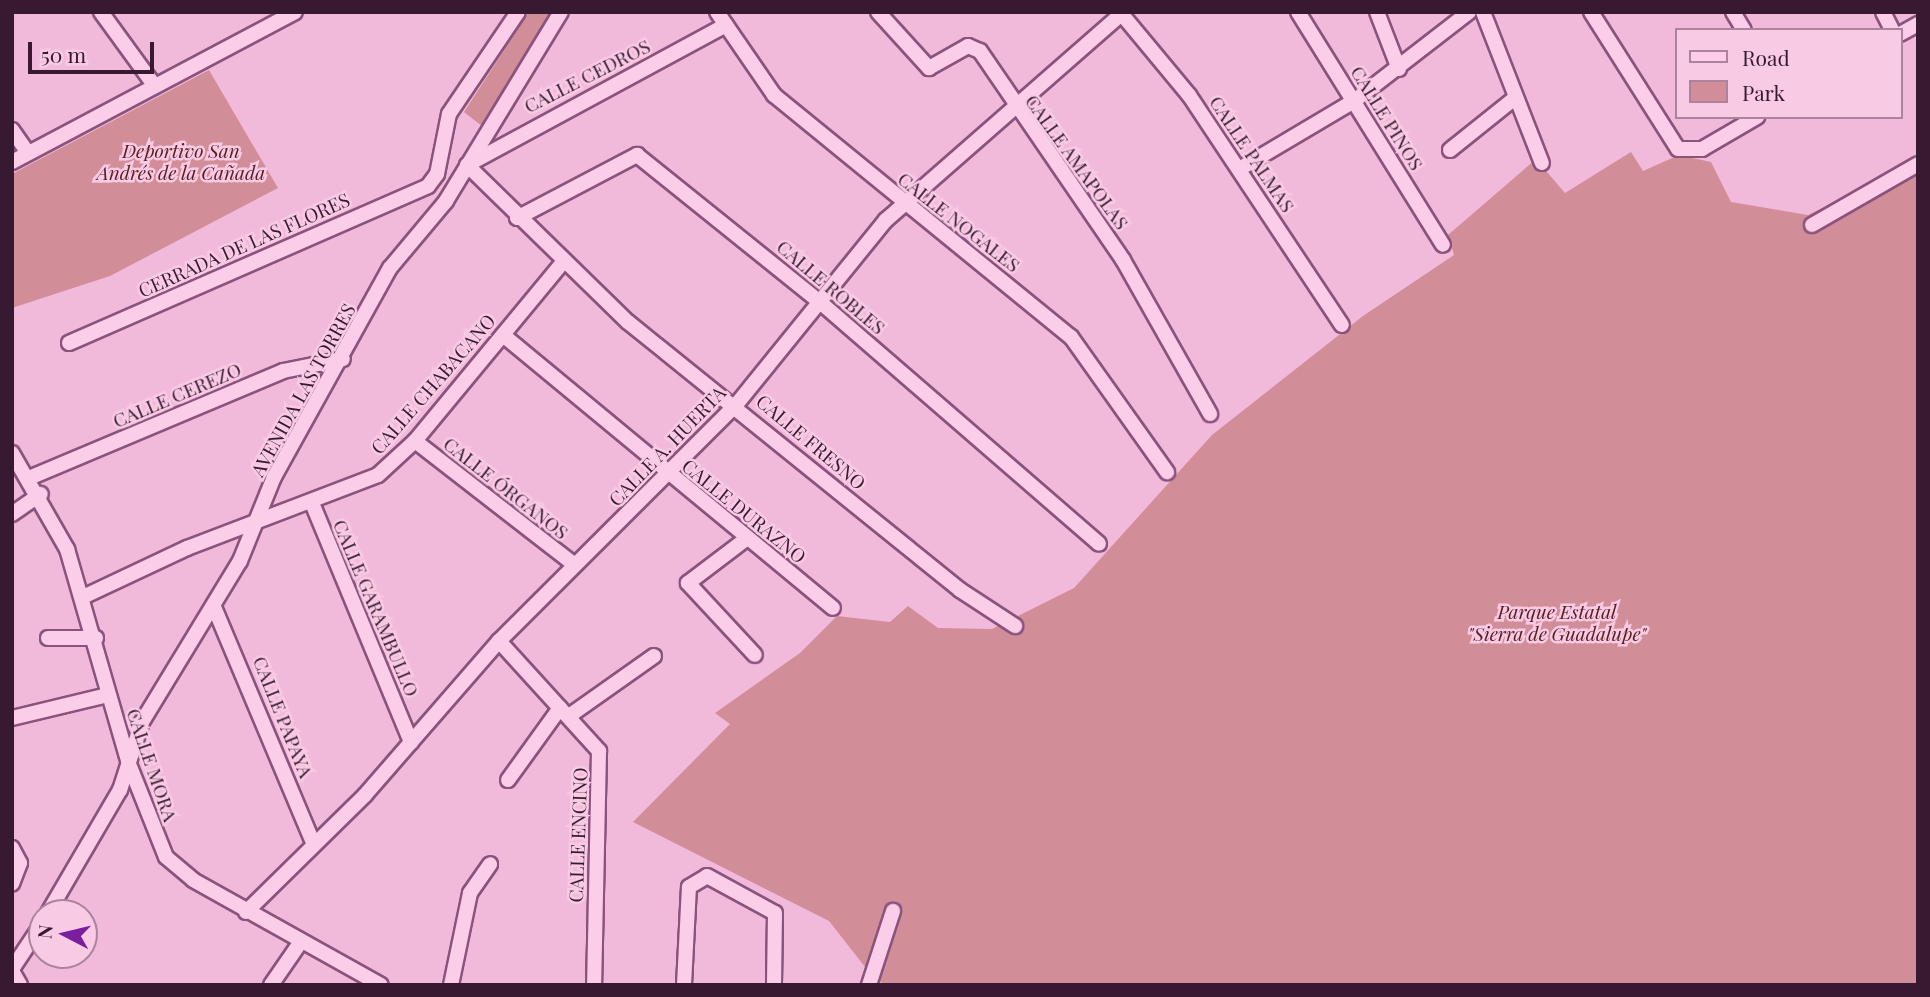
<!DOCTYPE html>
<html>
<head>
<meta charset="utf-8">
<style>
	body { margin:0 }
	#map { position:relative; width:1930px; height:997px; overflow:hidden; background:#f2bada; font-family:"Playfair Display",serif }
	div>[style] { position:absolute }
	.green>* { inset:0; background:#d18d98 }
	.roads { filter:drop-shadow(2px 0 #8a537c) drop-shadow(-2px 0 #8a537c) drop-shadow(0 2px #8a537c) drop-shadow(0 -2px #8a537c) }
	.minor>* { height:14px; margin:-7px; padding:0 7px; transform-origin:7px; border-radius:7px; background:#fccde8 }
	span { translate:-50% -50%; white-space:nowrap; text-align:center; line-height:1.15; -webkit-text-stroke:5px #f9cae4; paint-order:stroke }
	.street-label { font-size:19px; color:#371931 }
	.park-label { font-size:19px; color:#561e1f; font-style:italic }
	.frame { position:absolute; inset:0; border:14px solid #371931; pointer-events:none }
	.legend { position:absolute; left:1675px; top:28px; width:228px; height:91px; box-sizing:border-box; background:#f9cae4; border:2px solid #ab839c; margin:0; padding:9px 12px; list-style:none; font-size:21px; color:#371931 }
	.legend li { display:flex; align-items:center; gap:14px; height:35px }
	.legend b { width:35px; border:2px solid #ab839c }
	.north { position:absolute; left:28px; top:899px; width:70px; height:70px; box-sizing:border-box; background:#f9cae4; border:2px solid #ab839c; border-radius:50%; rotate:277deg; font-size:19px; font-weight:700; line-height:28px; text-align:center; color:#371931 }
	.north::after { content:''; display:block; margin:auto; width:24px; height:32px; background:#7a1d9f; clip-path:polygon(50% 0,100% 100%,50% 72%,0 100%) }
	.scale { position:absolute; left:28px; top:42px; width:126px; height:32px; box-sizing:border-box; border:4px solid #371931; border-top:0; padding-left:9px; font-size:21px; line-height:24px; white-space:nowrap; color:#371931; -webkit-text-stroke:5px #f9cae4; paint-order:stroke }
</style>
</head>
<body>
<div id="map">
	<div class="green">
		<i style="clip-path:polygon(529px 12px,553px 12px,482px 126px,464px 112px)"></i>
		<i style="clip-path:polygon(209px 70px,278px 188px,110px 276px,12px 308px,12px 174px)"></i>
		<i style="clip-path:polygon(1631px 152px,1643px 171px,1679px 155px,1711px 162px,1731px 202px,1808px 215px,1918px 161px,1918px 985px,891px 985px,876px 981px,829px 921px,633px 822px,730px 724px,715px 713px,800px 653px,837px 616px,890px 622px,908px 606px,938px 628px,992px 629px,1074px 588px,1212px 435px,1363px 316px,1454px 255px,1448px 235px,1536px 159px,1565px 193px)"></i>
	</div>
	<div class="roads">
		<div class="minor">
			<i style="left:101px;top:12px;width:90px;rotate:54deg"></i>
			<i style="left:717px;top:12px;width:101px;rotate:55.5deg"></i>
			<i style="left:774px;top:95px;width:383px;rotate:39.2deg"></i>
			<i style="left:1071px;top:337px;width:166px;rotate:54.6deg"></i>
			<i style="left:878px;top:12px;width:76px;rotate:47.7deg"></i>
			<i style="left:929px;top:68px;width:45px;rotate:-29.4deg"></i>
			<i style="left:968px;top:46px;width:13px;rotate:23deg"></i>
			<i style="left:980px;top:51px;width:253px;rotate:55.6deg"></i>
			<i style="left:1123px;top:260px;width:177px;rotate:60.5deg"></i>
			<i style="left:1120px;top:12px;width:108px;rotate:50.3deg"></i>
			<i style="left:1189px;top:95px;width:276px;rotate:56.4deg"></i>
			<i style="left:1298px;top:12px;width:274px;rotate:58.1deg"></i>
			<i style="left:1377px;top:12px;width:61px;rotate:68.9deg"></i>
			<i style="left:1483px;top:12px;width:162px;rotate:68.7deg"></i>
			<i style="left:1591px;top:12px;width:162px;rotate:57.6deg"></i>
			<i style="left:1678px;top:149px;width:24px"></i>
			<i style="left:1702px;top:149px;width:64px;rotate:-30.2deg"></i>
			<i style="left:1733px;top:12px;width:21px;rotate:59deg"></i>
			<i style="left:1883px;top:12px;width:20px;rotate:63deg"></i>
			<i style="left:726px;top:25px;width:294px;rotate:151.6deg"></i>
			<i style="left:467px;top:165px;width:225px;rotate:44.3deg"></i>
			<i style="left:628px;top:322px;width:427px;rotate:38.9deg"></i>
			<i style="left:960px;top:590px;width:66px;rotate:33.2deg"></i>
			<i style="left:1900px;top:34px;width:21px;rotate:-29deg"></i>
			<i style="left:12px;top:130px;width:28px;rotate:55deg"></i>
			<i style="left:1450px;top:150px;width:83px;rotate:-38.7deg"></i>
			<i style="left:12px;top:162px;width:320px;rotate:-27.9deg"></i>
			<i style="left:1241px;top:168px;width:131px;rotate:-30.7deg"></i>
			<i style="left:1354px;top:101px;width:145px;rotate:-37.7deg"></i>
			<i style="left:517px;top:218px;width:136px;rotate:-27.7deg"></i>
			<i style="left:637px;top:155px;width:235px;rotate:38.8deg"></i>
			<i style="left:820px;top:302px;width:369px;rotate:40.9deg"></i>
			<i style="left:1812px;top:225px;width:122px;rotate:-29.9deg"></i>
			<i style="left:503px;top:335px;width:428px;rotate:39.6deg"></i>
			<i style="left:69px;top:343px;width:392px;rotate:-23.6deg"></i>
			<i style="left:428px;top:186px;width:15px;rotate:-53deg"></i>
			<i style="left:437px;top:174px;width:61px;rotate:-78.7deg"></i>
			<i style="left:449px;top:114px;width:123px;rotate:-55.9deg"></i>
			<i style="left:415px;top:441px;width:202px;rotate:37.8deg"></i>
			<i style="left:12px;top:453px;width:111px;rotate:60.2deg"></i>
			<i style="left:67px;top:549px;width:224px;rotate:73.9deg"></i>
			<i style="left:129px;top:764px;width:100px;rotate:68.3deg"></i>
			<i style="left:166px;top:857px;width:35px;rotate:40deg"></i>
			<i style="left:193px;top:880px;width:215px;rotate:29.2deg"></i>
			<i style="left:29px;top:478px;width:276px;rotate:-22.8deg"></i>
			<i style="left:283px;top:371px;width:61px;rotate:-11.3deg"></i>
			<i style="left:312px;top:503px;width:259px;rotate:67.5deg"></i>
			<i style="left:12px;top:514px;width:35px;rotate:-35deg"></i>
			<i style="left:746px;top:539px;width:73px;rotate:142.8deg"></i>
			<i style="left:688px;top:583px;width:98px;rotate:47.1deg"></i>
			<i style="left:85px;top:596px;width:113px;rotate:-25.2deg"></i>
			<i style="left:187px;top:548px;width:204px;rotate:-20.9deg"></i>
			<i style="left:378px;top:475px;width:50px;rotate:-42.6deg"></i>
			<i style="left:415px;top:441px;width:231px;rotate:-50.4deg"></i>
			<i style="left:214px;top:607px;width:255px;rotate:67.2deg"></i>
			<i style="left:48px;top:638px;width:48px"></i>
			<i style="left:499px;top:641px;width:149px;rotate:47.7deg"></i>
			<i style="left:599px;top:751px;width:234px;rotate:91.2deg"></i>
			<i style="left:569px;top:716px;width:104px;rotate:-35.2deg"></i>
			<i style="left:12px;top:718px;width:99px;rotate:-13.5deg"></i>
			<i style="left:508px;top:780px;width:89px;rotate:-54.2deg"></i>
			<i style="left:12px;top:848px;width:17px;rotate:62deg"></i>
			<i style="left:20px;top:863px;width:22px;rotate:111deg"></i>
			<i style="left:246px;top:912px;width:167px;rotate:-44.5deg"></i>
			<i style="left:365px;top:795px;width:204px;rotate:-49deg"></i>
			<i style="left:499px;top:641px;width:334px;rotate:-44.9deg"></i>
			<i style="left:736px;top:405px;width:238px;rotate:-51deg"></i>
			<i style="left:886px;top:220px;width:313px;rotate:-41.2deg"></i>
			<i style="left:48px;top:913px;width:143px;rotate:-59.7deg"></i>
			<i style="left:120px;top:790px;width:71px;rotate:-72.1deg"></i>
			<i style="left:142px;top:722px;width:188px;rotate:-58.7deg"></i>
			<i style="left:240px;top:561px;width:91px;rotate:-68deg"></i>
			<i style="left:274px;top:477px;width:239px;rotate:-61deg"></i>
			<i style="left:390px;top:268px;width:87px;rotate:-50.1deg"></i>
			<i style="left:446px;top:201px;width:221px;rotate:-58.7deg"></i>
			<i style="left:12px;top:969px;width:54px;rotate:-56.3deg"></i>
			<i style="left:12px;top:971px;width:16px;rotate:60deg"></i>
			<i style="left:271px;top:985px;width:51px;rotate:-55.4deg"></i>
			<i style="left:451px;top:985px;width:94px;rotate:-78.3deg"></i>
			<i style="left:470px;top:893px;width:35px;rotate:-55deg"></i>
			<i style="left:684px;top:985px;width:98px;rotate:-87.1deg"></i>
			<i style="left:689px;top:887px;width:21px;rotate:-31deg"></i>
			<i style="left:707px;top:876px;width:77px;rotate:28.6deg"></i>
			<i style="left:775px;top:913px;width:72px;rotate:90.8deg"></i>
			<i style="left:869px;top:985px;width:78px;rotate:-72deg"></i>
		</div>
	</div>
	<div class="street-label">
		<span style="left:587px;top:76px;rotate:-27deg">CALLE CEDROS</span>
		<span style="left:1387px;top:118px;rotate:58deg">CALLE PINOS</span>
		<span style="left:1252px;top:154px;rotate:56deg">CALLE PALMAS</span>
		<span style="left:1077px;top:162px;rotate:54deg">CALLE AMAPOLAS</span>
		<span style="left:959px;top:222px;rotate:38deg">CALLE NOGALES</span>
		<span style="left:244px;top:245px;rotate:-24deg">CERRADA DE LAS FLORES</span>
		<span style="left:831px;top:287px;rotate:40deg">CALLE ROBLES</span>
		<span style="left:433px;top:384px;rotate:-49deg">CALLE CHABACANO</span>
		<span style="left:303px;top:390px;rotate:-61deg">AVENIDA LAS TORRES</span>
		<span style="left:177px;top:395px;rotate:-23deg">CALLE CEREZO</span>
		<span style="left:811px;top:442px;rotate:40deg">CALLE FRESNO</span>
		<span style="left:667px;top:446px;rotate:-46deg">CALLE A. HUERTA</span>
		<span style="left:506px;top:488px;rotate:38deg">CALLE ÓRGANOS</span>
		<span style="left:744px;top:511px;rotate:39deg">CALLE DURAZNO</span>
		<span style="left:376px;top:608px;rotate:67deg">CALLE GARAMBULLO</span>
		<span style="left:283px;top:717px;rotate:68deg">CALLE PAPAYA</span>
		<span style="left:152px;top:765px;rotate:71deg">CALLE MORA</span>
		<span style="left:578px;top:835px;rotate:-88deg">CALLE ENCINO</span>
	</div>
	<div class="park-label">
		<span style="left:181px;top:162px">Deportivo San<br>Andrés de la Cañada</span>
		<span style="left:1557px;top:623px">Parque Estatal<br>"Sierra de Guadalupe"</span>
	</div>
	<div class="frame"></div>
	<ul class="legend">
	<li><b style="height:9px;background:#fccde8"></b>Road</li>
	<li><b style="height:19px;background:#d18d98"></b>Park</li>
	</ul>
	<div class="north">N</div>
	<div class="scale">50 m</div>
</div>
</body>
</html>
